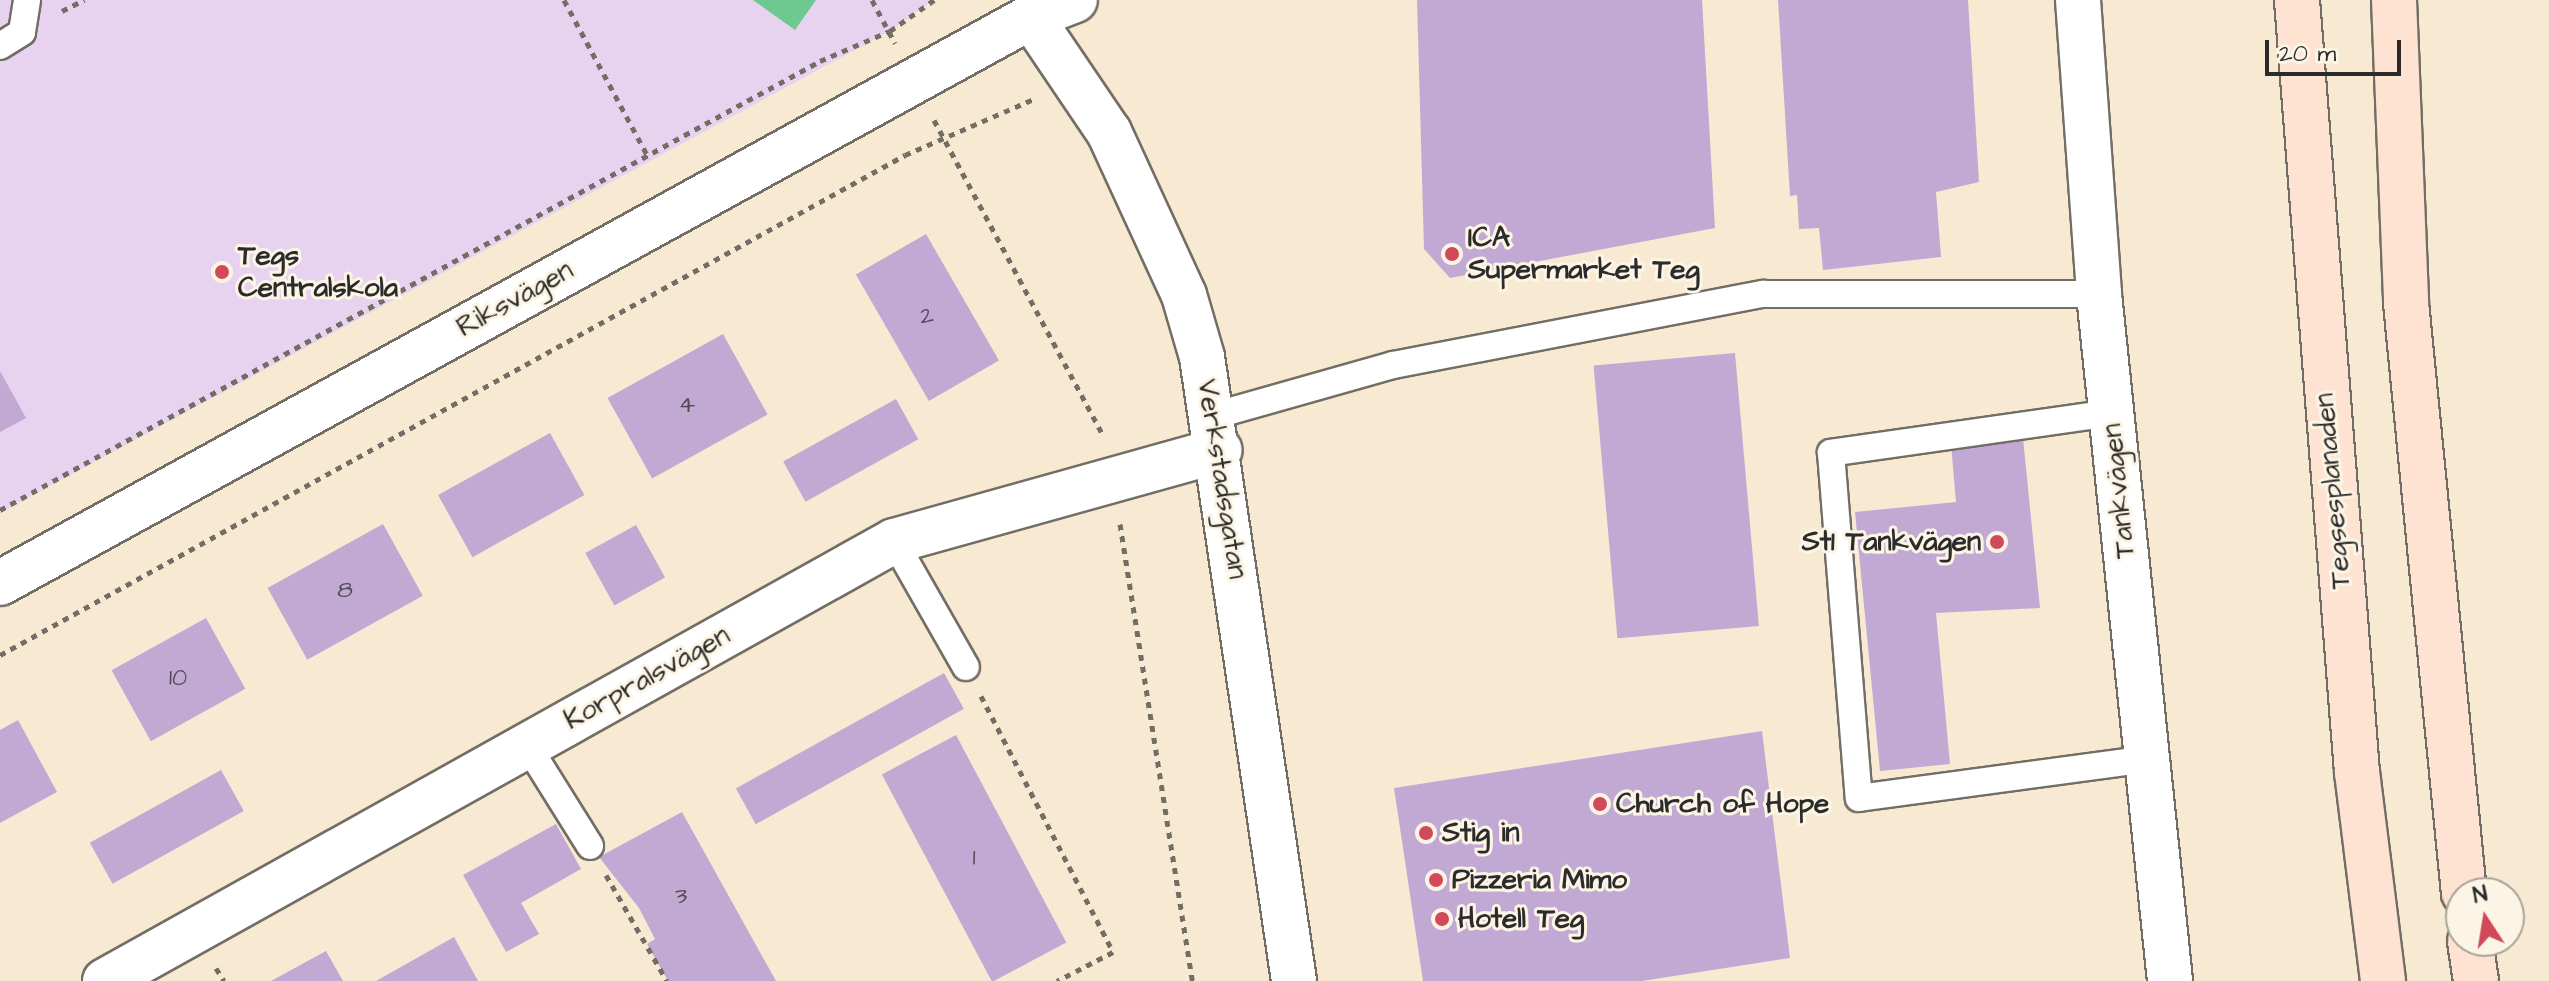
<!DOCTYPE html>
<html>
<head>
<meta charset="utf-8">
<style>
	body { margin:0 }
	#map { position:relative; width:2549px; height:981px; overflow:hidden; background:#f8e9d2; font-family:"Architects Daughter",sans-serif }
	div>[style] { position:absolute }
	.built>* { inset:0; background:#e7d2ef }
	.green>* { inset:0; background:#6ec990 }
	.building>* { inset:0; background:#c2a9d3; transform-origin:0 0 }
	.path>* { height:5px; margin-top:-2.5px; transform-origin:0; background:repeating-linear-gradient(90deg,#736e65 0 6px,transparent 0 12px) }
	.roads { filter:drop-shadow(2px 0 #736e65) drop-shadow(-2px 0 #736e65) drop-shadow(0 2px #736e65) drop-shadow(0 -2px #736e65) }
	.service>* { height:26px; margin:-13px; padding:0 13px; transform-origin:13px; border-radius:13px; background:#fff }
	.minor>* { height:44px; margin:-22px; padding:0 22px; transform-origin:22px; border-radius:22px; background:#fff }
	.tertiary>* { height:44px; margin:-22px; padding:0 22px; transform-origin:22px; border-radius:22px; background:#fff }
	.secondary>* { height:44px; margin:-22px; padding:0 22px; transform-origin:22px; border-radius:22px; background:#fee3d2 }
	.dots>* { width:22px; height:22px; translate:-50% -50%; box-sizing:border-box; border:4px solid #fcf5e5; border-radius:50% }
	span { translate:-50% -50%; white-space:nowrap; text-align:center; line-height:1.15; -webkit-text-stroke:6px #fcf5e5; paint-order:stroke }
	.number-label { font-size:24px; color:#514a55 }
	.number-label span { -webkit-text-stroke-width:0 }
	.poi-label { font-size:28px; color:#2b2b2b; font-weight:700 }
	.left { translate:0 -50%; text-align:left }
	.right { translate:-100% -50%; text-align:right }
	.street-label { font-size:28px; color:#2b2b2b }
	.north { position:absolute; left:2445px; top:877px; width:80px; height:80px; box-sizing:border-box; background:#fcf5e5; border:2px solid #a8a49b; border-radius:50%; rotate:348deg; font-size:22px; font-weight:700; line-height:32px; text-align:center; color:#2b2b2b }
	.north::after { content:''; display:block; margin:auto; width:28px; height:36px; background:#d1495b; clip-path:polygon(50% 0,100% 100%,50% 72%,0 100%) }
	.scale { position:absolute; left:2265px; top:40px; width:136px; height:36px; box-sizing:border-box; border:4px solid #2b2b2b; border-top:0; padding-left:10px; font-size:24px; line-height:28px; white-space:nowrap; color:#2b2b2b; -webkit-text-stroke:6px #fcf5e5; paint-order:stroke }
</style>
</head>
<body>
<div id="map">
	<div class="built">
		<i style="clip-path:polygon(0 0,934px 0,890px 31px,0 513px)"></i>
	</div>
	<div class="green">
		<i style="clip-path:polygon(753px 0,816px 0,795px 30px)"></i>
	</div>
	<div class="building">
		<i style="clip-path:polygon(1417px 0,1702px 0,1715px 228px,1450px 278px,1424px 249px)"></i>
		<i style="clip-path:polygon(1778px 0,1968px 0,1979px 182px,1936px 192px,1941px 257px,1823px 270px,1819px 228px,1799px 229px,1797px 195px,1790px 196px)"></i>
		<i style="left:926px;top:234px;width:146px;height:81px;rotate:60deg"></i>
		<i style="left:723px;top:334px;width:92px;height:132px;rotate:61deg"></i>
		<i style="left:1735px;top:353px;width:274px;height:142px;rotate:85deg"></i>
		<i style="clip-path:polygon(0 371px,26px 418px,0 432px)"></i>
		<i style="left:896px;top:399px;width:46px;height:129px;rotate:61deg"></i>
		<i style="left:550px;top:433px;width:71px;height:128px;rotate:61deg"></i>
		<i style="clip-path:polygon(2023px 438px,2040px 608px,1936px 613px,1950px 764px,1880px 771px,1855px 512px,1956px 502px,1951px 444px)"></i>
		<i style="left:383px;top:524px;width:82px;height:132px;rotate:61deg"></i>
		<i style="left:636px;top:525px;width:60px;height:58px;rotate:61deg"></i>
		<i style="left:206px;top:618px;width:81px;height:108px;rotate:61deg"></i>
		<i style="left:944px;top:673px;width:41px;height:238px;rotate:61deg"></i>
		<i style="clip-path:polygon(18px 720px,57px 792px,0 823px,0 730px)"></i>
		<i style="clip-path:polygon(1762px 731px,1790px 958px,1642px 981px,1423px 981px,1394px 788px)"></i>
		<i style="left:956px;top:735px;width:235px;height:84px;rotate:62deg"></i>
		<i style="left:221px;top:770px;width:47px;height:150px;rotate:61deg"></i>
		<i style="clip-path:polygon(682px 812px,776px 981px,668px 981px,647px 944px,655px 939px,639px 908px,599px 857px)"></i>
		<i style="clip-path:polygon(556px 824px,581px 869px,521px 903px,539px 934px,506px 952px,463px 875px)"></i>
		<i style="clip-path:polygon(454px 937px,478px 981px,376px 981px)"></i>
		<i style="clip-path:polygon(326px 951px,343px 981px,271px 981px)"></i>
	</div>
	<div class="path">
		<i style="left:564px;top:0;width:176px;rotate:61.8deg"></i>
		<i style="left:872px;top:0;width:49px;rotate:61.9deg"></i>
		<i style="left:62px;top:11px;width:25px;rotate:-27deg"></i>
		<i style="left:934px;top:120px;width:357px;rotate:61.8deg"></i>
		<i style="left:0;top:510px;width:935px;rotate:-28.7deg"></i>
		<i style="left:820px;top:61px;width:76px;rotate:-23.2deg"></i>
		<i style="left:890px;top:31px;width:54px;rotate:-35.2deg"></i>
		<i style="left:1120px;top:524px;width:463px;rotate:81deg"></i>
		<i style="left:0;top:655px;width:1034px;rotate:-28.92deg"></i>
		<i style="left:905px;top:155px;width:141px;rotate:-23.5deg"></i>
		<i style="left:981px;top:696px;width:288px;rotate:62.7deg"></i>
		<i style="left:1113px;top:952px;width:63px;rotate:152.6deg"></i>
		<i style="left:606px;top:875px;width:122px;rotate:60.1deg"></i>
		<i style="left:216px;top:968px;width:15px;rotate:58deg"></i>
	</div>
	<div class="roads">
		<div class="service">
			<i style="left:0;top:46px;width:26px;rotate:-32deg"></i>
			<i style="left:22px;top:32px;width:32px;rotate:-81deg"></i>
			<i style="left:2111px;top:413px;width:283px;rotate:171.9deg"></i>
			<i style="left:1831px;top:453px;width:346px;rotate:85.4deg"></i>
			<i style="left:1859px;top:798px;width:291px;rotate:-7.7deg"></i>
			<i style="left:1213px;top:416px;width:187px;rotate:-15.8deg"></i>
			<i style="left:1393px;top:365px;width:377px;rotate:-10.9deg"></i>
			<i style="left:1763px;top:294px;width:336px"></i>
			<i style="left:894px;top:541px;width:145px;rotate:60.3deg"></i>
			<i style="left:527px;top:745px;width:119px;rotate:58deg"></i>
		</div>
		<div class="minor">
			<i style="left:2078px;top:0;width:295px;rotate:85.9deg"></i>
			<i style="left:2099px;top:294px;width:691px;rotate:84.1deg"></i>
			<i style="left:1031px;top:17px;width:139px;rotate:55.9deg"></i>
			<i style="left:1109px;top:132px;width:179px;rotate:65.3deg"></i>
			<i style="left:1184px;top:295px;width:65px;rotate:73.8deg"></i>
			<i style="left:1202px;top:357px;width:631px;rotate:81.61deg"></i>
			<i style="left:105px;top:981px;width:903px;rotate:-29.15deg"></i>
			<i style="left:894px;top:541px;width:338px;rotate:-15.6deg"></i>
		</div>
		<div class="tertiary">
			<i style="left:0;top:583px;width:1176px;rotate:-28.77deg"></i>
			<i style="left:1031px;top:17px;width:47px;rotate:-21.1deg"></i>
		</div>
		<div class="secondary">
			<i style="left:2297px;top:0;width:774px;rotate:85.56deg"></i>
			<i style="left:2357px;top:772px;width:211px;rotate:82.9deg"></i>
			<i style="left:2394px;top:0;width:303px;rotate:87.7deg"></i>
			<i style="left:2406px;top:303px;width:593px;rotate:84.39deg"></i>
			<i style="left:2470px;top:941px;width:40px;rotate:81.5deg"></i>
		</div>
	</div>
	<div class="dots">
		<i style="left:1452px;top:254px;background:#d1495b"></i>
		<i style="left:222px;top:272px;background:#d1495b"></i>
		<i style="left:1997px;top:542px;background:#d1495b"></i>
		<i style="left:1600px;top:804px;background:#d1495b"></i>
		<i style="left:1426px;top:833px;background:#d1495b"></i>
		<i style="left:1436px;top:880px;background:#d1495b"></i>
		<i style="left:1442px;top:919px;background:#d1495b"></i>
	</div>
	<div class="number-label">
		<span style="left:927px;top:317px">2</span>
		<span style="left:687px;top:406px">4</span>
		<span style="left:345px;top:591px">8</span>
		<span style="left:178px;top:679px">10</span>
		<span style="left:974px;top:859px">1</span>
		<span style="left:681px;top:897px">3</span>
	</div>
	<div class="poi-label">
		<span class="left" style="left:1468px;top:254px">ICA<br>Supermarket Teg</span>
		<span class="left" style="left:238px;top:272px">Tegs<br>Centralskola</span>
		<span class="right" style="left:1981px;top:542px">St1 Tankvägen</span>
		<span class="left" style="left:1616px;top:804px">Church of Hope</span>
		<span class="left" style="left:1442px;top:833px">Stig in</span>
		<span class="left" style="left:1452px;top:880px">Pizzeria Mimo</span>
		<span class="left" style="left:1458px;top:919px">Hotell Teg</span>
	</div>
	<div class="street-label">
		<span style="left:515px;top:299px;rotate:-29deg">Riksvägen</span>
		<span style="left:1222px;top:479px;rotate:81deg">Verkstadsgatan</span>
		<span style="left:2119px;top:491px;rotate:-96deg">Tankvägen</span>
		<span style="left:2333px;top:491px;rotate:-95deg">Tegsesplanaden</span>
		<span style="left:647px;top:678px;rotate:-29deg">Korpralsvägen</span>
	</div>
	<div class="north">N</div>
	<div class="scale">20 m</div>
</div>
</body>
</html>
